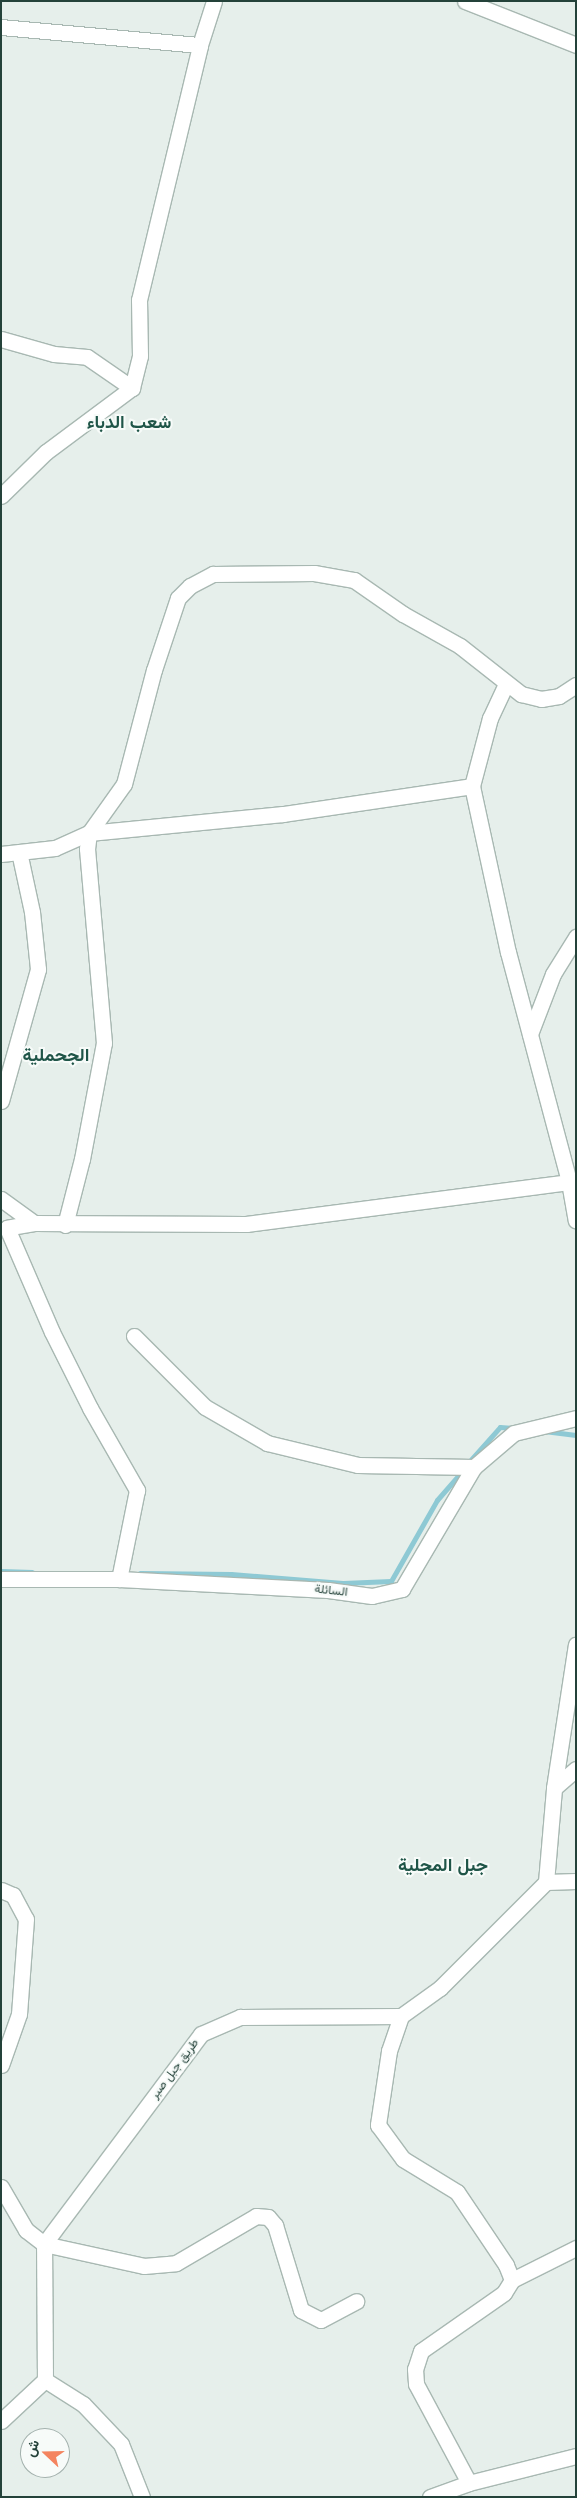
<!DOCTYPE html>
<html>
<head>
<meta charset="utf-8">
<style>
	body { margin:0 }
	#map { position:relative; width:577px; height:2498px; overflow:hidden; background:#e6efeb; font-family:Helvetica,Vazirmatn,sans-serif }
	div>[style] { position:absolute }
	.stream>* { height:5px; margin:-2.5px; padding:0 2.5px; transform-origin:2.5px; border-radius:2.5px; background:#8ec9d4 }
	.roads { filter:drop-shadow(1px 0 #a8b8b2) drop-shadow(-1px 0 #a8b8b2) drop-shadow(0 1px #a8b8b2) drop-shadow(0 -1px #a8b8b2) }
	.street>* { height:15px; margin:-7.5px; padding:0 7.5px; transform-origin:7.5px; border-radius:7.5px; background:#fff }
	.secondary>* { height:15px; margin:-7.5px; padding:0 7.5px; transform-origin:7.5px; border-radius:7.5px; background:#fff }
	span { translate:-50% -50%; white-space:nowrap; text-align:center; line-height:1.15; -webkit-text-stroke:4px #f7fbf9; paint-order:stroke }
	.street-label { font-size:12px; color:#24423a }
	.district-label { font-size:18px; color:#1f5548; font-weight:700 }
	.frame { position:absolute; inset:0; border:2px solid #24423a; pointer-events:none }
	.north { position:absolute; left:20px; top:2428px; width:50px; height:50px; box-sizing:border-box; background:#f7fbf9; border:1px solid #a3b1ad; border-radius:50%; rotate:291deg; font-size:14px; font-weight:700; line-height:20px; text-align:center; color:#24423a }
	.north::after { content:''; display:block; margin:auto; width:18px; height:22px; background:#f4845f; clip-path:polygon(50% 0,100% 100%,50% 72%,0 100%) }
</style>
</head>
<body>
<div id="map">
	<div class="stream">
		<i style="left:544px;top:1431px;width:32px;rotate:7deg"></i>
		<i style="left:468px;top:1463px;width:48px;rotate:-48.4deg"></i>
		<i style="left:500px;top:1427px;width:13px;rotate:4deg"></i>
		<i style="left:1px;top:1571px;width:31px;rotate:2deg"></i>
		<i style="left:140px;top:1573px;width:91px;rotate:0.6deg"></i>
		<i style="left:231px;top:1574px;width:112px;rotate:4.6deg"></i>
		<i style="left:343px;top:1583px;width:48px;rotate:-2.4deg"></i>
		<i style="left:391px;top:1581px;width:93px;rotate:-60.4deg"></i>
		<i style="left:437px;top:1500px;width:40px;rotate:-49deg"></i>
	</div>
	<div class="roads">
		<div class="street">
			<i style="left:465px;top:1px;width:119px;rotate:21.6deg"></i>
			<i style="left:1px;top:27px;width:200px;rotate:5.2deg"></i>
			<i style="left:1px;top:339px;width:55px;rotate:15.8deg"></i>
			<i style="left:54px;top:354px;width:33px;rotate:5deg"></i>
			<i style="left:87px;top:357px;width:55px;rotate:34.6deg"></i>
			<i style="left:506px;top:684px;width:38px;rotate:115deg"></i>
			<i style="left:490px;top:718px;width:70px;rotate:104.8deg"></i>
			<i style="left:472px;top:786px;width:170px;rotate:77.8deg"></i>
			<i style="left:508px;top:952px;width:238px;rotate:75.1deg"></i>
			<i style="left:1px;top:854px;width:54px;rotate:-6.3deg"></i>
			<i style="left:55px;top:848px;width:37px;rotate:-24deg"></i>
			<i style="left:89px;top:833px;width:195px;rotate:-5.6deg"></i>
			<i style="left:283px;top:814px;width:191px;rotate:-8.4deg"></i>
			<i style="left:530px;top:1034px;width:64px;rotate:-69deg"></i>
			<i style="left:553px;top:974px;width:44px;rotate:-58.1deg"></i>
			<i style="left:1px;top:1101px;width:137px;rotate:-74.3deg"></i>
			<i style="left:38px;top:969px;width:57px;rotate:-96deg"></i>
			<i style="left:32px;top:912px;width:61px;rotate:-102.2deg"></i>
			<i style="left:34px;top:1223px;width:27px;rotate:170deg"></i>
			<i style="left:7px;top:1228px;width:113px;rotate:66.6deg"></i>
			<i style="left:52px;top:1332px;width:85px;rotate:63.4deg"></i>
			<i style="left:90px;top:1408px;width:95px;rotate:60.2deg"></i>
			<i style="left:137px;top:1490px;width:91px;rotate:101.4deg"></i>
			<i style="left:65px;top:1225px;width:68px;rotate:-75.6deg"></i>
			<i style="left:82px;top:1159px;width:118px;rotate:-79.3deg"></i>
			<i style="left:104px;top:1043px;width:195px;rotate:-95deg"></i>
			<i style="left:87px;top:849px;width:16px;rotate:-83deg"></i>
			<i style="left:89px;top:833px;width:60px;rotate:-54.5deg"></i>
			<i style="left:124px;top:784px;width:118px;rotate:-75.3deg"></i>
			<i style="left:154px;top:670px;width:76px;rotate:-71.6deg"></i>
			<i style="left:178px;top:598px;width:17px;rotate:-45deg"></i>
			<i style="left:190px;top:586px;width:26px;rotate:-28deg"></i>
			<i style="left:213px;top:574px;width:101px;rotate:-0.6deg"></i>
			<i style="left:314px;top:573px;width:41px;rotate:9.9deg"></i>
			<i style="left:354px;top:580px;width:60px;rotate:34.8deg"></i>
			<i style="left:403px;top:614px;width:65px;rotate:29.3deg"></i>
			<i style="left:460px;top:646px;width:78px;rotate:38.2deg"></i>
			<i style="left:521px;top:694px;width:21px;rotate:14deg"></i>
			<i style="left:541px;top:699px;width:18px;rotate:-9deg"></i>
			<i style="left:559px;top:696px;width:20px;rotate:-33deg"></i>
			<i style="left:134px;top:1336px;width:100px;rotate:45deg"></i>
			<i style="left:205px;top:1407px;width:72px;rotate:30.1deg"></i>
			<i style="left:267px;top:1443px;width:94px;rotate:13.6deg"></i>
			<i style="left:358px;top:1465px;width:116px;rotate:1deg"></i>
			<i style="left:554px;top:1788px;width:29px;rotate:-41deg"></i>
			<i style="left:401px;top:2016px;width:37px;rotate:109deg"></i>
			<i style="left:389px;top:2051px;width:75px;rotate:98.5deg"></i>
			<i style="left:378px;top:2125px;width:42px;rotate:53.7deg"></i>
			<i style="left:403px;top:2159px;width:63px;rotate:31.4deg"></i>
			<i style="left:457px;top:2192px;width:88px;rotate:56.1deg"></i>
			<i style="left:506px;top:2265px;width:16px;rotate:68deg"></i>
			<i style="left:512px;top:2280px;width:15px;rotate:122deg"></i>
			<i style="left:504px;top:2293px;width:101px;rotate:145.1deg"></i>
			<i style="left:421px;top:2351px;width:19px;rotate:108deg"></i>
			<i style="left:415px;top:2369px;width:15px;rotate:86deg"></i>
			<i style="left:416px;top:2384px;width:112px;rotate:61.8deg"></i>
			<i style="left:44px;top:2244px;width:102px;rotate:12.4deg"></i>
			<i style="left:144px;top:2266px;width:32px;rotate:-5deg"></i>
			<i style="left:176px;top:2263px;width:93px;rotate:-30.4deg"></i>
			<i style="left:256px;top:2216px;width:12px;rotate:5deg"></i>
			<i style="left:268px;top:2217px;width:11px;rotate:49deg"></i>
			<i style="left:275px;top:2225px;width:89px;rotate:73deg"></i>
			<i style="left:301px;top:2310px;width:22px;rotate:27deg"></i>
			<i style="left:321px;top:2320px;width:40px;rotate:-28deg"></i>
			<i style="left:512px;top:2280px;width:72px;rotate:-26.6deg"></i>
		</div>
		<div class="secondary">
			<i style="left:1px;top:496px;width:63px;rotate:-44.4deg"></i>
			<i style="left:46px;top:452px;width:107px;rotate:-36.7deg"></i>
			<i style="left:132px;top:388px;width:33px;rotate:-76deg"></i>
			<i style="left:140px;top:356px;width:56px;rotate:-91deg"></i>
			<i style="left:139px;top:300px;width:262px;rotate:-76.5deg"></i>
			<i style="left:200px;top:45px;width:46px;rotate:-72.3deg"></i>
			<i style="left:569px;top:1182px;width:39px;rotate:80deg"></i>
			<i style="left:1px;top:1199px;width:41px;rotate:36deg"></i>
			<i style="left:34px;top:1223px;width:212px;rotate:0.3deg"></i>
			<i style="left:246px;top:1224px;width:333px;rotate:-7.4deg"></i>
			<i style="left:1px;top:1579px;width:118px"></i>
			<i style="left:119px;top:1579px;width:209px;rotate:3deg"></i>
			<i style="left:328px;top:1590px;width:44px;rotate:7.8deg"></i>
			<i style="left:372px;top:1596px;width:31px;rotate:-13deg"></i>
			<i style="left:402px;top:1589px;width:142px;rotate:-59.5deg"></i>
			<i style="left:474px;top:1467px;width:52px;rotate:-40.4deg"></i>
			<i style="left:514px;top:1433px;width:64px;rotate:-13.6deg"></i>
			<i style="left:546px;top:1882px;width:94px;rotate:-85.1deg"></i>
			<i style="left:554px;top:1788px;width:145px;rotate:-81.3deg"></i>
			<i style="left:1px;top:1890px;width:13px;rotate:23deg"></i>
			<i style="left:13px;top:1895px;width:27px;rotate:62deg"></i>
			<i style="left:26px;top:1919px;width:95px;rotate:94.2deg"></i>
			<i style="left:19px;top:2014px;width:54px;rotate:109.4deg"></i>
			<i style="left:1px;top:2187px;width:50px;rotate:59.8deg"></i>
			<i style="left:26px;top:2230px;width:23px;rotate:38deg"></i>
			<i style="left:45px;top:2380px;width:45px;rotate:32.3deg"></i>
			<i style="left:83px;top:2404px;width:55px;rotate:46.5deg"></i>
			<i style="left:121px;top:2444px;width:57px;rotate:68.4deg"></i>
			<i style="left:1px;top:2421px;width:60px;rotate:-43deg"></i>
			<i style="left:45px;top:2380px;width:136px;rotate:-90.4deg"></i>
			<i style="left:44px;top:2244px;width:262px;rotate:-53.2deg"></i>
			<i style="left:201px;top:2034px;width:43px;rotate:-23.6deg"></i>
			<i style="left:240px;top:2017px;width:161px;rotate:-0.4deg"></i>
			<i style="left:401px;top:2016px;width:48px;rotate:-35.7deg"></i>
			<i style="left:440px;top:1988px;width:150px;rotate:-45deg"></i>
			<i style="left:546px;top:1882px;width:30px;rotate:-2deg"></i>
			<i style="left:430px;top:2497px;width:41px;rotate:-19.7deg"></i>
			<i style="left:469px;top:2483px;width:110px;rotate:-14.2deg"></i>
		</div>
	</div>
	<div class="street-label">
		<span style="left:331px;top:1591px;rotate:6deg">السائلة</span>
		<span style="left:175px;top:2069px;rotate:-53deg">طريق جبل صبر</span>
	</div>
	<div class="district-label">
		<span style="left:129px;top:422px">شعب الدباء</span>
		<span style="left:56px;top:1055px">الجحملية</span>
		<span style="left:443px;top:1865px">جبل المجلية</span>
	</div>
	<div class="frame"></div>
	<div class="north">ش</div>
</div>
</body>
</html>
